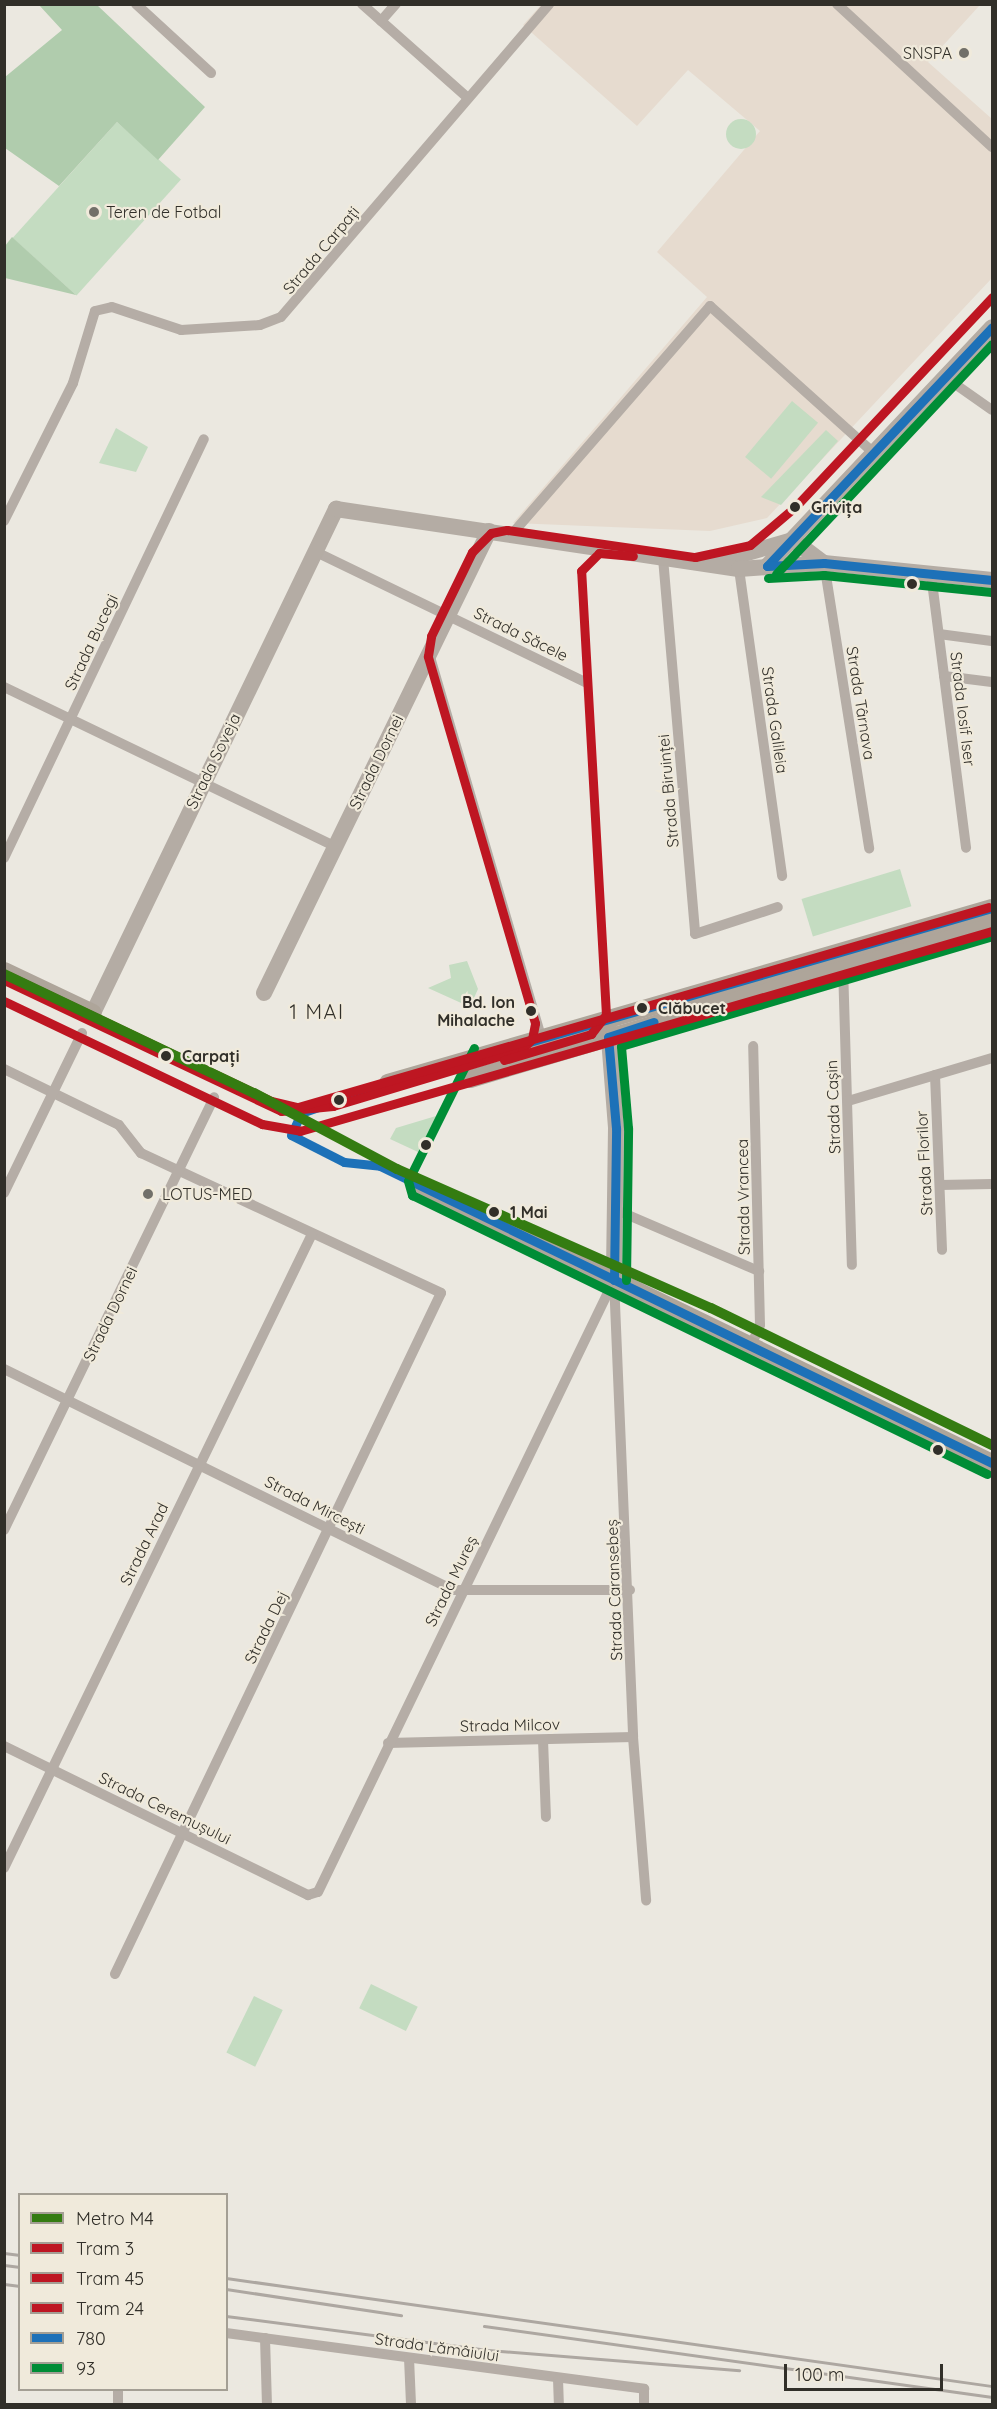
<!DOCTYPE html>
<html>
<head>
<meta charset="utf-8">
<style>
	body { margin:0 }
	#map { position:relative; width:997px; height:2409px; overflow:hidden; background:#ebe8e0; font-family:Quicksand,sans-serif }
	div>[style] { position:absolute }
	.commercial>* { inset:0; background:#e6dbcf }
	.green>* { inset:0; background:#c4dcc1; transform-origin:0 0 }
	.round { border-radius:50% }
	.forest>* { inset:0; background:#b0ccad }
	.street>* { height:10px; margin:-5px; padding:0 5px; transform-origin:5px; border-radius:5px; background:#b5ada6 }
	.secondary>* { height:16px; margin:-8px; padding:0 8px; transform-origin:8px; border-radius:8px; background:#b4aca4 }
	.primary>* { height:18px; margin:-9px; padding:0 9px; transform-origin:9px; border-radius:9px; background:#aea59a }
	.rail>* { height:3px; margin:-1.5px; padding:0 1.5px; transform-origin:1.5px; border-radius:1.5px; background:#ada7a1 }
	.bus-1>* { height:9px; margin:-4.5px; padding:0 4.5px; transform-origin:4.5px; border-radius:4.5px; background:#1d71b8 }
	.bus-2>* { height:9px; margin:-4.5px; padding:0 4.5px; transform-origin:4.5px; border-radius:4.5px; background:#008d36 }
	.tram-1>* { height:9px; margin:-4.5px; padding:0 4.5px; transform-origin:4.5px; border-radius:4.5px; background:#be1622 }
	.tram-2>* { height:9px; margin:-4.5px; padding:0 4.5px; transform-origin:4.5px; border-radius:4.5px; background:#be1622 }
	.tram-3>* { height:9px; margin:-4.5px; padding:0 4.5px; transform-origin:4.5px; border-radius:4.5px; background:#be1622 }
	.metro-1>* { height:10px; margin:-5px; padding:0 5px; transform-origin:5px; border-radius:5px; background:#347c11 }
	.dots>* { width:16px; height:16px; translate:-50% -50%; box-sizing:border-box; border:3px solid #f0eadb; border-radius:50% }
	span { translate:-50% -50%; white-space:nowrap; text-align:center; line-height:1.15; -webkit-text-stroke:4.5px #f0eadb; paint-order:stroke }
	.poi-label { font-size:16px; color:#312f29 }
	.right { translate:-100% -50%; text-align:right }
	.left { translate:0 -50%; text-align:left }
	.street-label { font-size:16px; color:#312f29 }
	.stop-label { font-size:16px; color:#312f29; font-weight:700 }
	.quarter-label { font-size:20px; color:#312f29; letter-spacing:1.5px }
	.frame { position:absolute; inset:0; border:6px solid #312f29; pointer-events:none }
	.legend { position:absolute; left:18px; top:2193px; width:210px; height:198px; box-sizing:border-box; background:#f0eadb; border:2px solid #a49f94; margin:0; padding:8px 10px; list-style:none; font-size:18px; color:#312f29 }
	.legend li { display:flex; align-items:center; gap:12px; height:30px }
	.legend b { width:30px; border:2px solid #a49f94 }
	.scale { position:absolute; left:784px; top:2364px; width:159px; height:27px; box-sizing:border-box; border:3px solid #312f29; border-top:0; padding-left:8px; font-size:18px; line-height:21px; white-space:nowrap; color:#312f29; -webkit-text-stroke:4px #f0eadb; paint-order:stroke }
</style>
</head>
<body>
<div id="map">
	<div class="commercial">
		<i style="clip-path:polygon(541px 5px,980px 5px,928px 62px,992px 119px,992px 278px,767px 518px,710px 531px,513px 523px,707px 297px,657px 252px,760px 131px,688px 70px,637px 126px,523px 25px)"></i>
	</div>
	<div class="green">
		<i class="round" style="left:726px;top:119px;width:30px;height:30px"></i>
		<i style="left:117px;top:122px;width:86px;height:156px;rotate:42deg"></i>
		<i style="left:792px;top:401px;width:34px;height:73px;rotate:40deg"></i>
		<i style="clip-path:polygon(116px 428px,148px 447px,136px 472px,99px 463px)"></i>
		<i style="clip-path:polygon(826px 430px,838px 441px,781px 505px,761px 497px)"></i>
		<i style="left:900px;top:869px;width:39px;height:103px;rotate:73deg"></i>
		<i style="clip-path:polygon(467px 961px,478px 989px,470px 1007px,428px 988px,451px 978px,449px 965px)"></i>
		<i style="clip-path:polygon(436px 1116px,418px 1152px,390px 1139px,396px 1128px)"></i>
		<i style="left:371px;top:1984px;width:52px;height:27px;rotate:26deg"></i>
		<i style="left:254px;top:1996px;width:32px;height:63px;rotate:26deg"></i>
	</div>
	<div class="forest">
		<i style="clip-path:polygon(39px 5px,97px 5px,205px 107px,158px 160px,117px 122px,59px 186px,5px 148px,5px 77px,62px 30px)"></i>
		<i style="clip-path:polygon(12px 237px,76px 295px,5px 278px,5px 246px)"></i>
	</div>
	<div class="street">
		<i style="left:136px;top:4px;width:102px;rotate:42.6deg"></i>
		<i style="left:362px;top:4px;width:142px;rotate:41.6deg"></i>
		<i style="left:837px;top:4px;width:211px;rotate:42.7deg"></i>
		<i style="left:381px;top:21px;width:23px;rotate:-49deg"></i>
		<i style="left:945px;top:377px;width:57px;rotate:35.1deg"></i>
		<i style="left:4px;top:521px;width:154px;rotate:-63.4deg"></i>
		<i style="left:73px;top:383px;width:75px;rotate:-73deg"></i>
		<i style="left:95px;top:311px;width:17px;rotate:-13deg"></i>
		<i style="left:112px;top:307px;width:73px;rotate:18.4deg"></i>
		<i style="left:181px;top:330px;width:79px;rotate:-3.6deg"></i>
		<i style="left:260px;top:325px;width:22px;rotate:-21deg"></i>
		<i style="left:281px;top:317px;width:412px;rotate:-49.4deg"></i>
		<i style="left:512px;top:534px;width:302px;rotate:-49deg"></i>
		<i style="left:710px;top:306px;width:220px;rotate:41.9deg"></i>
		<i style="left:314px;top:551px;width:301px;rotate:25.8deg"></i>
		<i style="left:663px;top:558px;width:377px;rotate:85.1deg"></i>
		<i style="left:695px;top:934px;width:87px;rotate:-18deg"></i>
		<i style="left:824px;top:563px;width:289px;rotate:81deg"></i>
		<i style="left:739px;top:569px;width:310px;rotate:82deg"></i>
		<i style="left:931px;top:574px;width:276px;rotate:82.7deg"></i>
		<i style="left:939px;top:634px;width:53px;rotate:7.5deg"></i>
		<i style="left:430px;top:657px;width:395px;rotate:73.7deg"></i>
		<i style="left:944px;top:676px;width:48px;rotate:7.1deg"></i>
		<i style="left:4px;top:687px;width:367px;rotate:25.7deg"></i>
		<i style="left:4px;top:858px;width:464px;rotate:-64.5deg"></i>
		<i style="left:843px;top:966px;width:299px;rotate:88.3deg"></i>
		<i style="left:4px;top:1069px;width:128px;rotate:26deg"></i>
		<i style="left:119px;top:1125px;width:36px;rotate:52deg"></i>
		<i style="left:141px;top:1153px;width:331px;rotate:25deg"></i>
		<i style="left:441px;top:1293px;width:755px;rotate:115.58deg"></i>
		<i style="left:935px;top:1075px;width:175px;rotate:87.7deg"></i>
		<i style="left:848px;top:1101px;width:150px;rotate:-16.6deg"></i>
		<i style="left:940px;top:1185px;width:52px;rotate:-1.1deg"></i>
		<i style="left:4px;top:1193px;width:178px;rotate:-64deg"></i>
		<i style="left:614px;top:1209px;width:158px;rotate:23.2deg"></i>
		<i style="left:614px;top:1280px;width:457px;rotate:87.6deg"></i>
		<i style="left:633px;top:1737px;width:164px;rotate:85.4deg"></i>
		<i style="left:751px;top:1346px;width:23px;rotate:-67deg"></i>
		<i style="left:760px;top:1325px;width:279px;rotate:-91.4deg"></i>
		<i style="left:4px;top:1369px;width:500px;rotate:26.21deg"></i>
		<i style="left:453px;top:1590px;width:177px"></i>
		<i style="left:4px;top:1530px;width:481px;rotate:-64.1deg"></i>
		<i style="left:543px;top:1740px;width:77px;rotate:87.8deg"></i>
		<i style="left:388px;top:1743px;width:245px;rotate:-1.4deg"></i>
		<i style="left:4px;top:1746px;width:339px;rotate:26.1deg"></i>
		<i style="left:308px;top:1895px;width:10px;rotate:-17deg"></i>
		<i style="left:318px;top:1892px;width:680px;rotate:-64.19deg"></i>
		<i style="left:4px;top:1868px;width:705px;rotate:-64.09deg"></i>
		<i style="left:226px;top:2333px;width:422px;rotate:7.6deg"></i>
		<i style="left:644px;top:2389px;width:15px;rotate:90deg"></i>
		<i style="left:265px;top:2338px;width:66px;rotate:88.3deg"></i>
		<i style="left:409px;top:2358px;width:46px;rotate:87.5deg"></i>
		<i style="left:558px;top:2379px;width:25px;rotate:88deg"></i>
		<i style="left:118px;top:2390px;width:14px;rotate:90deg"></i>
	</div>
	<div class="secondary">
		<i style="left:712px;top:563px;width:84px;rotate:-15.9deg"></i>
		<i style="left:793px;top:540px;width:39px;rotate:37deg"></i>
		<i style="left:767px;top:566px;width:328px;rotate:-46.7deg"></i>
		<i style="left:264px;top:993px;width:514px;rotate:-64.03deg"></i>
		<i style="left:93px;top:1013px;width:560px;rotate:-64.26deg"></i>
		<i style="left:336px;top:509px;width:407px;rotate:8.5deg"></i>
		<i style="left:739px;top:569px;width:85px;rotate:-4deg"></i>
		<i style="left:824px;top:563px;width:169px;rotate:5.8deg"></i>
		<i style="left:608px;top:1026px;width:102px;rotate:85.5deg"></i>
		<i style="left:616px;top:1128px;width:152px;rotate:90.8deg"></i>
	</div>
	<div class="primary">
		<i style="left:4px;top:971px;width:98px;rotate:25.3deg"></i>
		<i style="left:470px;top:1079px;width:545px;rotate:-16.54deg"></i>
		<i style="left:388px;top:1083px;width:629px;rotate:-16.16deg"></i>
		<i style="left:419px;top:1185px;width:637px;rotate:25.88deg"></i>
	</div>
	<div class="rail">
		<i style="left:4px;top:2253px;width:16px;rotate:7deg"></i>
		<i style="left:4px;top:2265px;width:16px;rotate:7deg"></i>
		<i style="left:226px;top:2278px;width:774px;rotate:8.03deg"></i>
		<i style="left:4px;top:2284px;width:16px;rotate:7deg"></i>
		<i style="left:226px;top:2289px;width:177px;rotate:8.5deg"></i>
		<i style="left:226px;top:2316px;width:264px;rotate:7.4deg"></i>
		<i style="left:488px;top:2350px;width:252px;rotate:4.6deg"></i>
		<i style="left:484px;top:2326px;width:513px;rotate:7.96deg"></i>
	</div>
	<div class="bus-1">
		<i style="left:767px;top:566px;width:328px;rotate:-46.7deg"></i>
		<i style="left:767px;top:566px;width:57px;rotate:-3deg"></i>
		<i style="left:824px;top:563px;width:169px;rotate:5.8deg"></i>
		<i style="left:992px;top:908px;width:629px;rotate:163.84deg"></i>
		<i style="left:388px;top:1083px;width:92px;rotate:161deg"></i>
		<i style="left:301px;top:1113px;width:24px;rotate:114deg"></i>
		<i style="left:291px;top:1135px;width:59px;rotate:27deg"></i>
		<i style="left:344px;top:1162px;width:36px;rotate:6deg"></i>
		<i style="left:380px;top:1166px;width:680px;rotate:25.89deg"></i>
		<i style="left:614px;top:1280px;width:152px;rotate:-89.2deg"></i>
		<i style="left:616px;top:1128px;width:91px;rotate:-95deg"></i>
		<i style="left:608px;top:1037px;width:48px;rotate:-18.1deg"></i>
	</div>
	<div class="bus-2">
		<i style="left:776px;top:574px;width:316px;rotate:-46.8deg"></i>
		<i style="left:768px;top:578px;width:56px;rotate:-3.1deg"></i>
		<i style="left:824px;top:575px;width:168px;rotate:5.8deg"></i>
		<i style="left:474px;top:1048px;width:148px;rotate:116.4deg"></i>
		<i style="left:408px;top:1181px;width:15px;rotate:74deg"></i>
		<i style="left:412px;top:1195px;width:639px;rotate:25.88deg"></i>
		<i style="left:626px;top:1280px;width:152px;rotate:-89.2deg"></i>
		<i style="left:628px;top:1128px;width:82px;rotate:-94.9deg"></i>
		<i style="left:621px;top:1046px;width:387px;rotate:-16.5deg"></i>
	</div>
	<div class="tram-1">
		<i style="left:4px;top:980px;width:306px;rotate:25.3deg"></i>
		<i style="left:281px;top:1111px;width:52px;rotate:-5.5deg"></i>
		<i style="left:333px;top:1106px;width:197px;rotate:-16.8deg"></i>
		<i style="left:522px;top:1049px;width:14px;rotate:-45deg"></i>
		<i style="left:532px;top:1039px;width:16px;rotate:-79deg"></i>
		<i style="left:535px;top:1023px;width:382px;rotate:-106.3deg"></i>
		<i style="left:428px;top:656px;width:20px;rotate:-81deg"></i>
		<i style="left:431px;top:636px;width:93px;rotate:-64deg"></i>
		<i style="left:472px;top:552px;width:27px;rotate:-45deg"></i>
		<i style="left:491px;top:533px;width:16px;rotate:-11deg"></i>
		<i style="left:507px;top:530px;width:190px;rotate:8.2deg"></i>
		<i style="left:695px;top:557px;width:56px;rotate:-12.3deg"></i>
		<i style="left:750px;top:545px;width:59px;rotate:-40.2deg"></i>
		<i style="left:795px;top:507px;width:288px;rotate:-46.8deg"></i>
		<i style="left:504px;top:1060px;width:91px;rotate:-16.6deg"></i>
		<i style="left:591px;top:1034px;width:24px;rotate:-52deg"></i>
		<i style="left:606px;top:1015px;width:445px;rotate:-93.2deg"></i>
		<i style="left:581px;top:571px;width:25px;rotate:-45deg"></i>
		<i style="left:599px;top:553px;width:34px;rotate:5deg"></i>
	</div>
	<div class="tram-2">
		<i style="left:4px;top:1001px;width:286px;rotate:25.5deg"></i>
		<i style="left:262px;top:1124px;width:39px;rotate:10deg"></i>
		<i style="left:300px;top:1131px;width:720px;rotate:-16.12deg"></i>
	</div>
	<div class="tram-3">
		<i style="left:9px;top:976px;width:290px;rotate:25.5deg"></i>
		<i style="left:271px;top:1101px;width:28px;rotate:13deg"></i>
		<i style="left:298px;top:1107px;width:719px;rotate:-16.14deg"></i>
	</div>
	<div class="metro-1">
		<i style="left:4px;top:974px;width:277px;rotate:25.5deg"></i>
		<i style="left:254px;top:1093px;width:162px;rotate:28deg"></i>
		<i style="left:397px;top:1169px;width:343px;rotate:23.9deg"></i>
		<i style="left:711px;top:1308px;width:313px;rotate:26deg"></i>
	</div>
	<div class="dots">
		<i style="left:964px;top:53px;background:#727069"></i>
		<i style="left:94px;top:212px;background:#727069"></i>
		<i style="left:795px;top:507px;background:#312f29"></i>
		<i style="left:912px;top:584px;background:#312f29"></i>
		<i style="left:642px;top:1008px;background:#312f29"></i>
		<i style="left:531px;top:1011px;background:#312f29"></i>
		<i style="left:166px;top:1056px;background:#312f29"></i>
		<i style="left:339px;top:1100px;background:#312f29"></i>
		<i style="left:426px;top:1145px;background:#312f29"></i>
		<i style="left:148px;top:1194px;background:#727069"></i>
		<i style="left:494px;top:1212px;background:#312f29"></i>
		<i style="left:938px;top:1450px;background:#312f29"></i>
	</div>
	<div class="poi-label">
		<span class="right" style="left:952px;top:53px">SNSPA</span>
		<span class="left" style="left:106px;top:212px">Teren de Fotbal</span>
		<span class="left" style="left:162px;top:1194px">LOTUS-MED</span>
	</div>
	<div class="street-label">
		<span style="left:321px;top:250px;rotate:-50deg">Strada Carpați</span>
		<span style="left:521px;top:634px;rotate:26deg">Strada Săcele</span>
		<span style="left:91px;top:642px;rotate:-65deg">Strada Bucegi</span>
		<span style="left:861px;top:703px;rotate:81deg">Strada Târnava</span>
		<span style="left:963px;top:709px;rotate:83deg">Strada Iosif Iser</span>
		<span style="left:775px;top:720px;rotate:82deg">Strada Galileia</span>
		<span style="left:213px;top:761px;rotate:-64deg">Strada Soveja</span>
		<span style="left:376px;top:762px;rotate:-64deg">Strada Dornei</span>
		<span style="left:668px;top:791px;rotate:-95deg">Strada Biruinței</span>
		<span style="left:833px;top:1107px;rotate:-92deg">Strada Cașin</span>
		<span style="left:924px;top:1163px;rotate:-93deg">Strada Florilor</span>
		<span style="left:743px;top:1197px;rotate:-91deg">Strada Vrancea</span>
		<span style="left:110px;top:1314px;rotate:-64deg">Strada Dornei</span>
		<span style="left:315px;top:1505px;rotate:27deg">Strada Mircești</span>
		<span style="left:144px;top:1544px;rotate:-64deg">Strada Arad</span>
		<span style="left:451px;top:1581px;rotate:-64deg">Strada Mureș</span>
		<span style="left:614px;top:1590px;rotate:-92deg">Strada Caransebeș</span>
		<span style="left:266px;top:1627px;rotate:-64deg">Strada Dej</span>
		<span style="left:510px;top:1725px;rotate:-1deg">Strada Milcov</span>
		<span style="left:165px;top:1808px;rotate:26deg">Strada Ceremușului</span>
		<span style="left:437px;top:2347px;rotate:8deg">Strada Lămâiului</span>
	</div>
	<div class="stop-label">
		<span class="left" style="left:811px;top:507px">Grivița</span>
		<span class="right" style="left:515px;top:1011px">Bd. Ion<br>Mihalache</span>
		<span class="left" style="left:658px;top:1008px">Clăbucet</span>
		<span class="left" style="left:182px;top:1056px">Carpați</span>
		<span class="left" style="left:510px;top:1212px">1 Mai</span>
	</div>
	<div class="quarter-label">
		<span style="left:317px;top:1011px">1 MAI</span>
	</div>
	<div class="frame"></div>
	<ul class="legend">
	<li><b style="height:8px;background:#347c11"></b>Metro M4</li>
	<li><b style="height:8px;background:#be1622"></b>Tram 3</li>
	<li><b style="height:8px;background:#be1622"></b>Tram 45</li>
	<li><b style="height:8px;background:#be1622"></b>Tram 24</li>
	<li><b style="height:8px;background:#1d71b8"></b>780</li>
	<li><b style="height:8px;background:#008d36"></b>93</li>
	</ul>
	<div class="scale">100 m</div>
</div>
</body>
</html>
